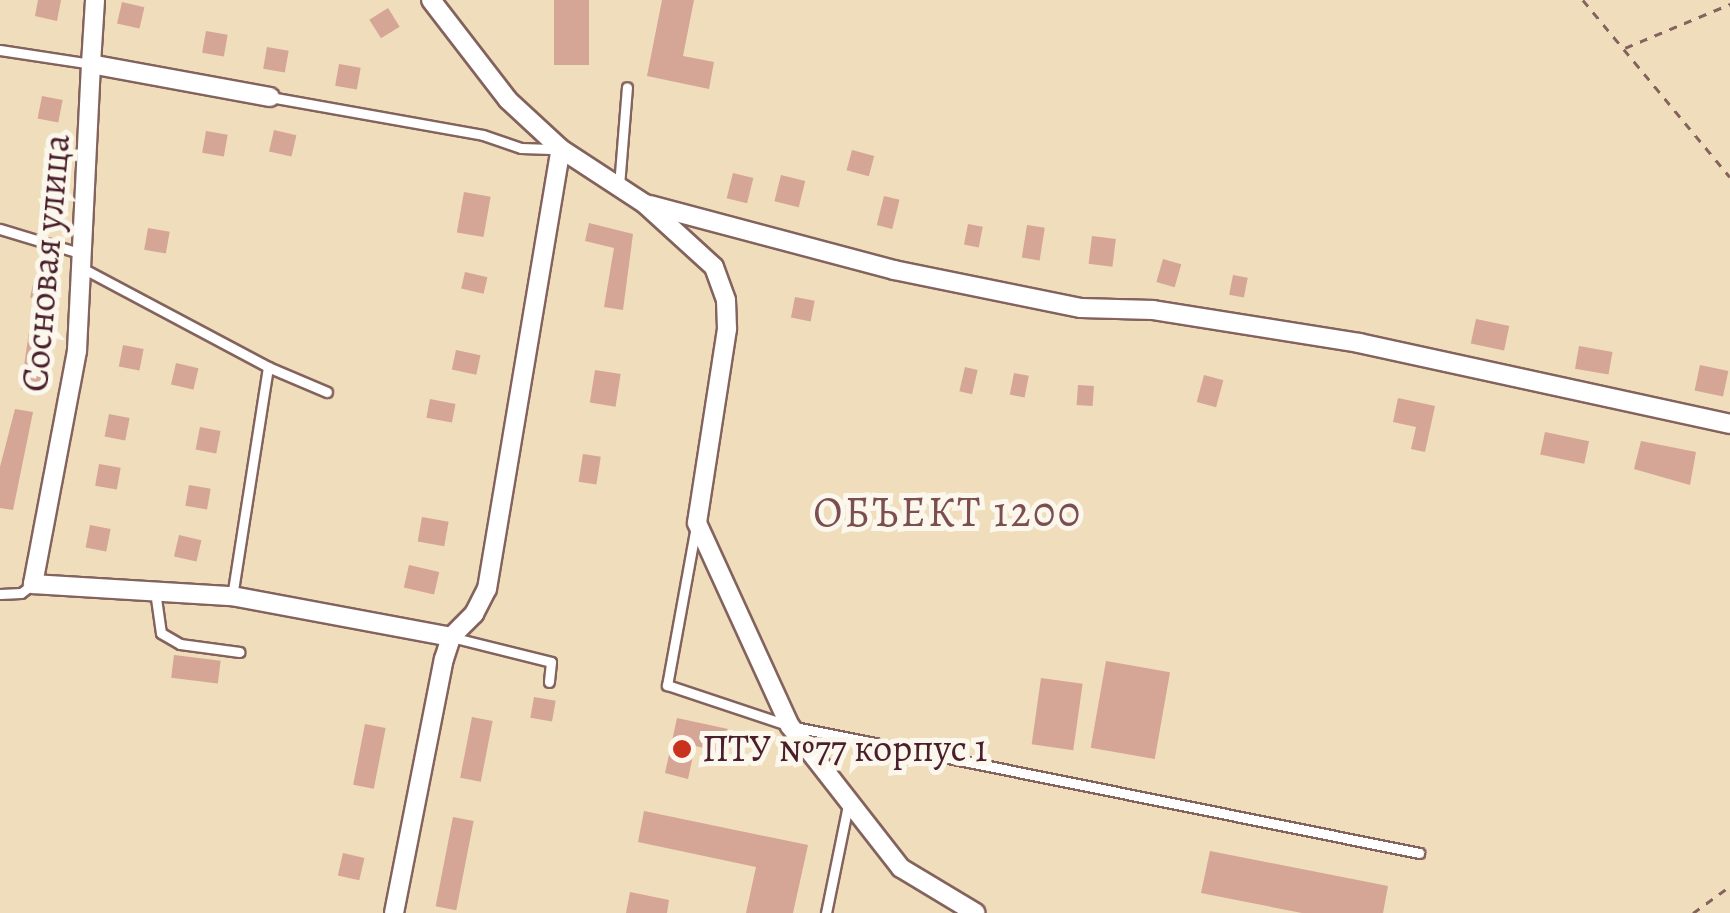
<!DOCTYPE html>
<html>
<head>
<meta charset="utf-8">
<style>
	body { margin:0 }
	#map { position:relative; width:1730px; height:913px; overflow:hidden; background:#efddbb; font-family:Alegreya,serif }
	div>[style] { position:absolute }
	.building>* { inset:0; background:#d5a596; transform-origin:0 0 }
	.path>* { height:2.5px; margin-top:-1.25px; transform-origin:0; background:repeating-linear-gradient(90deg,#84625d 0 8px,transparent 0 16px) }
	.roads { filter:drop-shadow(2px 0 #84625d) drop-shadow(-2px 0 #84625d) drop-shadow(0 2px #84625d) drop-shadow(0 -2px #84625d) }
	.lane>* { height:9px; margin:-4.5px; padding:0 4.5px; transform-origin:4.5px; border-radius:4.5px; background:#fff }
	.street>* { height:18px; margin:-9px; padding:0 9px; transform-origin:9px; border-radius:9px; background:#fff }
	.dots>* { width:28px; height:28px; translate:-50% -50%; box-sizing:border-box; border:5px solid #fbf7ec; border-radius:50% }
	span { translate:-50% -50%; white-space:nowrap; text-align:center; line-height:1.15; -webkit-text-stroke:10px #fbf7ec; paint-order:stroke }
	.street-label { font-size:38px; color:#4a1f2b }
	.poi-label { font-size:38px; color:#4a1f2b }
	.left { translate:0 -50%; text-align:left }
	.quarter-label { font-size:42px; color:#7b4e50; letter-spacing:2.5px }
</style>
</head>
<body>
<div id="map">
	<div class="building">
		<i style="clip-path:polygon(38px 0,61px 0,57px 21px,35px 16px)"></i>
		<i style="left:554px;top:0;width:35px;height:65px"></i>
		<i style="clip-path:polygon(662px 0,694px 0,683px 56px,714px 62px,709px 89px,647px 76px)"></i>
		<i style="left:122px;top:2px;width:23px;height:22px;rotate:13deg"></i>
		<i style="left:388px;top:8px;width:22px;height:22px;rotate:58deg"></i>
		<i style="left:206px;top:31px;width:22px;height:22px;rotate:10deg"></i>
		<i style="left:267px;top:47px;width:22px;height:22px;rotate:10deg"></i>
		<i style="left:339px;top:64px;width:22px;height:22px;rotate:10deg"></i>
		<i style="left:42px;top:96px;width:21px;height:23px;rotate:11deg"></i>
		<i style="left:274px;top:130px;width:23px;height:22px;rotate:13deg"></i>
		<i style="left:206px;top:131px;width:22px;height:22px;rotate:10deg"></i>
		<i style="left:852px;top:150px;width:23px;height:21px;rotate:15deg"></i>
		<i style="left:733px;top:173px;width:21px;height:26px;rotate:14deg"></i>
		<i style="left:781px;top:175px;width:25px;height:27px;rotate:14deg"></i>
		<i style="left:464px;top:192px;width:27px;height:41px;rotate:10deg"></i>
		<i style="left:884px;top:196px;width:16px;height:30px;rotate:14deg"></i>
		<i style="clip-path:polygon(589px 223px,633px 234px,623px 310px,604px 307px,614px 248px,585px 241px)"></i>
		<i style="left:968px;top:224px;width:15px;height:21px;rotate:11deg"></i>
		<i style="left:1027px;top:225px;width:18px;height:33px;rotate:9deg"></i>
		<i style="left:148px;top:228px;width:22px;height:22px;rotate:10deg"></i>
		<i style="left:1092px;top:236px;width:24px;height:28px;rotate:7deg"></i>
		<i style="left:1163px;top:259px;width:19px;height:24px;rotate:16deg"></i>
		<i style="left:465px;top:272px;width:23px;height:17px;rotate:13deg"></i>
		<i style="left:1233px;top:275px;width:15px;height:20px;rotate:11deg"></i>
		<i style="left:35px;top:276px;width:23px;height:22px;rotate:13deg"></i>
		<i style="left:795px;top:297px;width:20px;height:21px;rotate:11deg"></i>
		<i style="left:1476px;top:319px;width:34px;height:25px;rotate:12deg"></i>
		<i style="left:30px;top:324px;width:22px;height:66px;rotate:8deg"></i>
		<i style="left:123px;top:345px;width:21px;height:22px;rotate:11deg"></i>
		<i style="left:1579px;top:346px;width:34px;height:23px;rotate:10deg"></i>
		<i style="left:456px;top:350px;width:25px;height:20px;rotate:12deg"></i>
		<i style="left:176px;top:363px;width:23px;height:22px;rotate:13deg"></i>
		<i style="left:1700px;top:365px;width:29px;height:26px;rotate:12deg"></i>
		<i style="left:965px;top:367px;width:13px;height:25px;rotate:13deg"></i>
		<i style="left:595px;top:370px;width:26px;height:33px;rotate:9deg"></i>
		<i style="left:1014px;top:373px;width:15px;height:22px;rotate:11deg"></i>
		<i style="left:1204px;top:375px;width:20px;height:28px;rotate:15deg"></i>
		<i style="left:1078px;top:385px;width:16px;height:20px;rotate:4deg"></i>
		<i style="clip-path:polygon(1398px 398px,1435px 406px,1425px 452px,1411px 449px,1416px 427px,1393px 422px)"></i>
		<i style="left:430px;top:399px;width:26px;height:19px;rotate:11deg"></i>
		<i style="clip-path:polygon(15px 409px,33px 412px,13px 510px,0 508px,0 467px)"></i>
		<i style="left:109px;top:414px;width:21px;height:23px;rotate:11deg"></i>
		<i style="left:200px;top:427px;width:21px;height:23px;rotate:11deg"></i>
		<i style="left:1545px;top:432px;width:45px;height:23px;rotate:12deg"></i>
		<i style="clip-path:polygon(1641px 441px,1696px 452px,1690px 485px,1634px 469px)"></i>
		<i style="left:583px;top:454px;width:18px;height:28px;rotate:9deg"></i>
		<i style="left:99px;top:464px;width:22px;height:22px;rotate:10deg"></i>
		<i style="left:189px;top:485px;width:22px;height:21px;rotate:10deg"></i>
		<i style="left:422px;top:517px;width:27px;height:25px;rotate:10deg"></i>
		<i style="left:90px;top:525px;width:21px;height:23px;rotate:11deg"></i>
		<i style="left:179px;top:535px;width:23px;height:22px;rotate:13deg"></i>
		<i style="left:409px;top:565px;width:31px;height:23px;rotate:13deg"></i>
		<i style="left:174px;top:655px;width:47px;height:23px;rotate:7deg"></i>
		<i style="left:1106px;top:661px;width:65px;height:88px;rotate:10deg"></i>
		<i style="left:1041px;top:678px;width:42px;height:67px;rotate:8deg"></i>
		<i style="left:534px;top:697px;width:22px;height:21px;rotate:10deg"></i>
		<i style="left:472px;top:717px;width:21px;height:62px;rotate:11deg"></i>
		<i style="clip-path:polygon(677px 718px,728px 729px,722px 752px,695px 746px,688px 779px,665px 773px)"></i>
		<i style="left:365px;top:724px;width:21px;height:62px;rotate:11deg"></i>
		<i style="clip-path:polygon(644px 811px,808px 845px,793px 913px,746px 913px,756px 867px,638px 842px)"></i>
		<i style="left:453px;top:817px;width:21px;height:91px;rotate:11deg"></i>
		<i style="clip-path:polygon(1210px 851px,1388px 886px,1383px 913px,1302px 913px,1201px 893px)"></i>
		<i style="left:343px;top:853px;width:22px;height:23px;rotate:13deg"></i>
		<i style="clip-path:polygon(630px 892px,669px 900px,667px 913px,626px 913px)"></i>
	</div>
	<div class="path">
		<i style="left:1583px;top:0;width:230px;rotate:50.3deg"></i>
		<i style="left:1625px;top:48px;width:114px;rotate:-22.7deg"></i>
		<i style="left:1693px;top:913px;width:46px;rotate:-36.1deg"></i>
	</div>
	<div class="roads">
		<div class="lane">
			<i style="left:0;top:50px;width:92px;rotate:8.7deg"></i>
			<i style="left:270px;top:97px;width:216px;rotate:10.1deg"></i>
			<i style="left:483px;top:135px;width:40px;rotate:18.9deg"></i>
			<i style="left:521px;top:148px;width:37px;rotate:2deg"></i>
			<i style="left:619px;top:186px;width:99px;rotate:-85.4deg"></i>
			<i style="left:0;top:229px;width:87px;rotate:16.8deg"></i>
			<i style="left:84px;top:269px;width:208px;rotate:28deg"></i>
			<i style="left:268px;top:367px;width:232px;rotate:98.9deg"></i>
			<i style="left:268px;top:367px;width:64px;rotate:23deg"></i>
			<i style="left:696px;top:526px;width:162px;rotate:100.3deg"></i>
			<i style="left:667px;top:685px;width:130px;rotate:18.4deg"></i>
			<i style="left:790px;top:726px;width:642px;rotate:11.41deg"></i>
			<i style="left:155px;top:591px;width:42px;rotate:81.9deg"></i>
			<i style="left:161px;top:633px;width:22px;rotate:30deg"></i>
			<i style="left:180px;top:644px;width:60px;rotate:7.7deg"></i>
			<i style="left:0;top:594px;width:21px;rotate:-3deg"></i>
			<i style="left:21px;top:593px;width:15px;rotate:-37deg"></i>
			<i style="left:451px;top:637px;width:103px;rotate:14deg"></i>
			<i style="left:551px;top:662px;width:20px;rotate:96deg"></i>
			<i style="left:826px;top:913px;width:110px;rotate:-78.5deg"></i>
		</div>
		<div class="street">
			<i style="left:431px;top:0;width:126px;rotate:52.4deg"></i>
			<i style="left:508px;top:100px;width:72px;rotate:42.8deg"></i>
			<i style="left:561px;top:149px;width:100px;rotate:33.2deg"></i>
			<i style="left:645px;top:204px;width:93px;rotate:42.4deg"></i>
			<i style="left:714px;top:267px;width:35px;rotate:70deg"></i>
			<i style="left:726px;top:300px;width:29px;rotate:88deg"></i>
			<i style="left:727px;top:329px;width:196px;rotate:98.8deg"></i>
			<i style="left:697px;top:523px;width:223px;rotate:65.4deg"></i>
			<i style="left:790px;top:726px;width:180px;rotate:52deg"></i>
			<i style="left:901px;top:868px;width:87px;rotate:31deg"></i>
			<i style="left:91px;top:64px;width:64px;rotate:-86.4deg"></i>
			<i style="left:270px;top:97px;width:182px;rotate:-169.6deg"></i>
			<i style="left:91px;top:64px;width:287px;rotate:92.8deg"></i>
			<i style="left:77px;top:351px;width:237px;rotate:100.7deg"></i>
			<i style="left:33px;top:584px;width:199px;rotate:3.5deg"></i>
			<i style="left:232px;top:596px;width:223px;rotate:10.6deg"></i>
			<i style="left:650px;top:205px;width:253px;rotate:14.9deg"></i>
			<i style="left:894px;top:270px;width:191px;rotate:11.5deg"></i>
			<i style="left:1081px;top:308px;width:72px;rotate:1.6deg"></i>
			<i style="left:1153px;top:310px;width:209px;rotate:9.1deg"></i>
			<i style="left:1359px;top:343px;width:380px;rotate:12.3deg"></i>
			<i style="left:394px;top:913px;width:259px;rotate:-78.9deg"></i>
			<i style="left:444px;top:659px;width:23px;rotate:-72deg"></i>
			<i style="left:451px;top:637px;width:33px;rotate:-45deg"></i>
			<i style="left:474px;top:614px;width:28px;rotate:-63deg"></i>
			<i style="left:487px;top:589px;width:446px;rotate:-80.5deg"></i>
		</div>
	</div>
	<div class="dots">
		<i style="left:682px;top:749px;background:#c8321e"></i>
	</div>
	<div class="street-label">
		<span style="left:46px;top:263px;rotate:-85deg">Сосновая улица</span>
	</div>
	<div class="poi-label">
		<span class="left" style="left:702px;top:749px">ПТУ №77 корпус 1</span>
	</div>
	<div class="quarter-label">
		<span style="left:948px;top:512px">ОБЪЕКТ 1200</span>
	</div>
</div>
</body>
</html>
